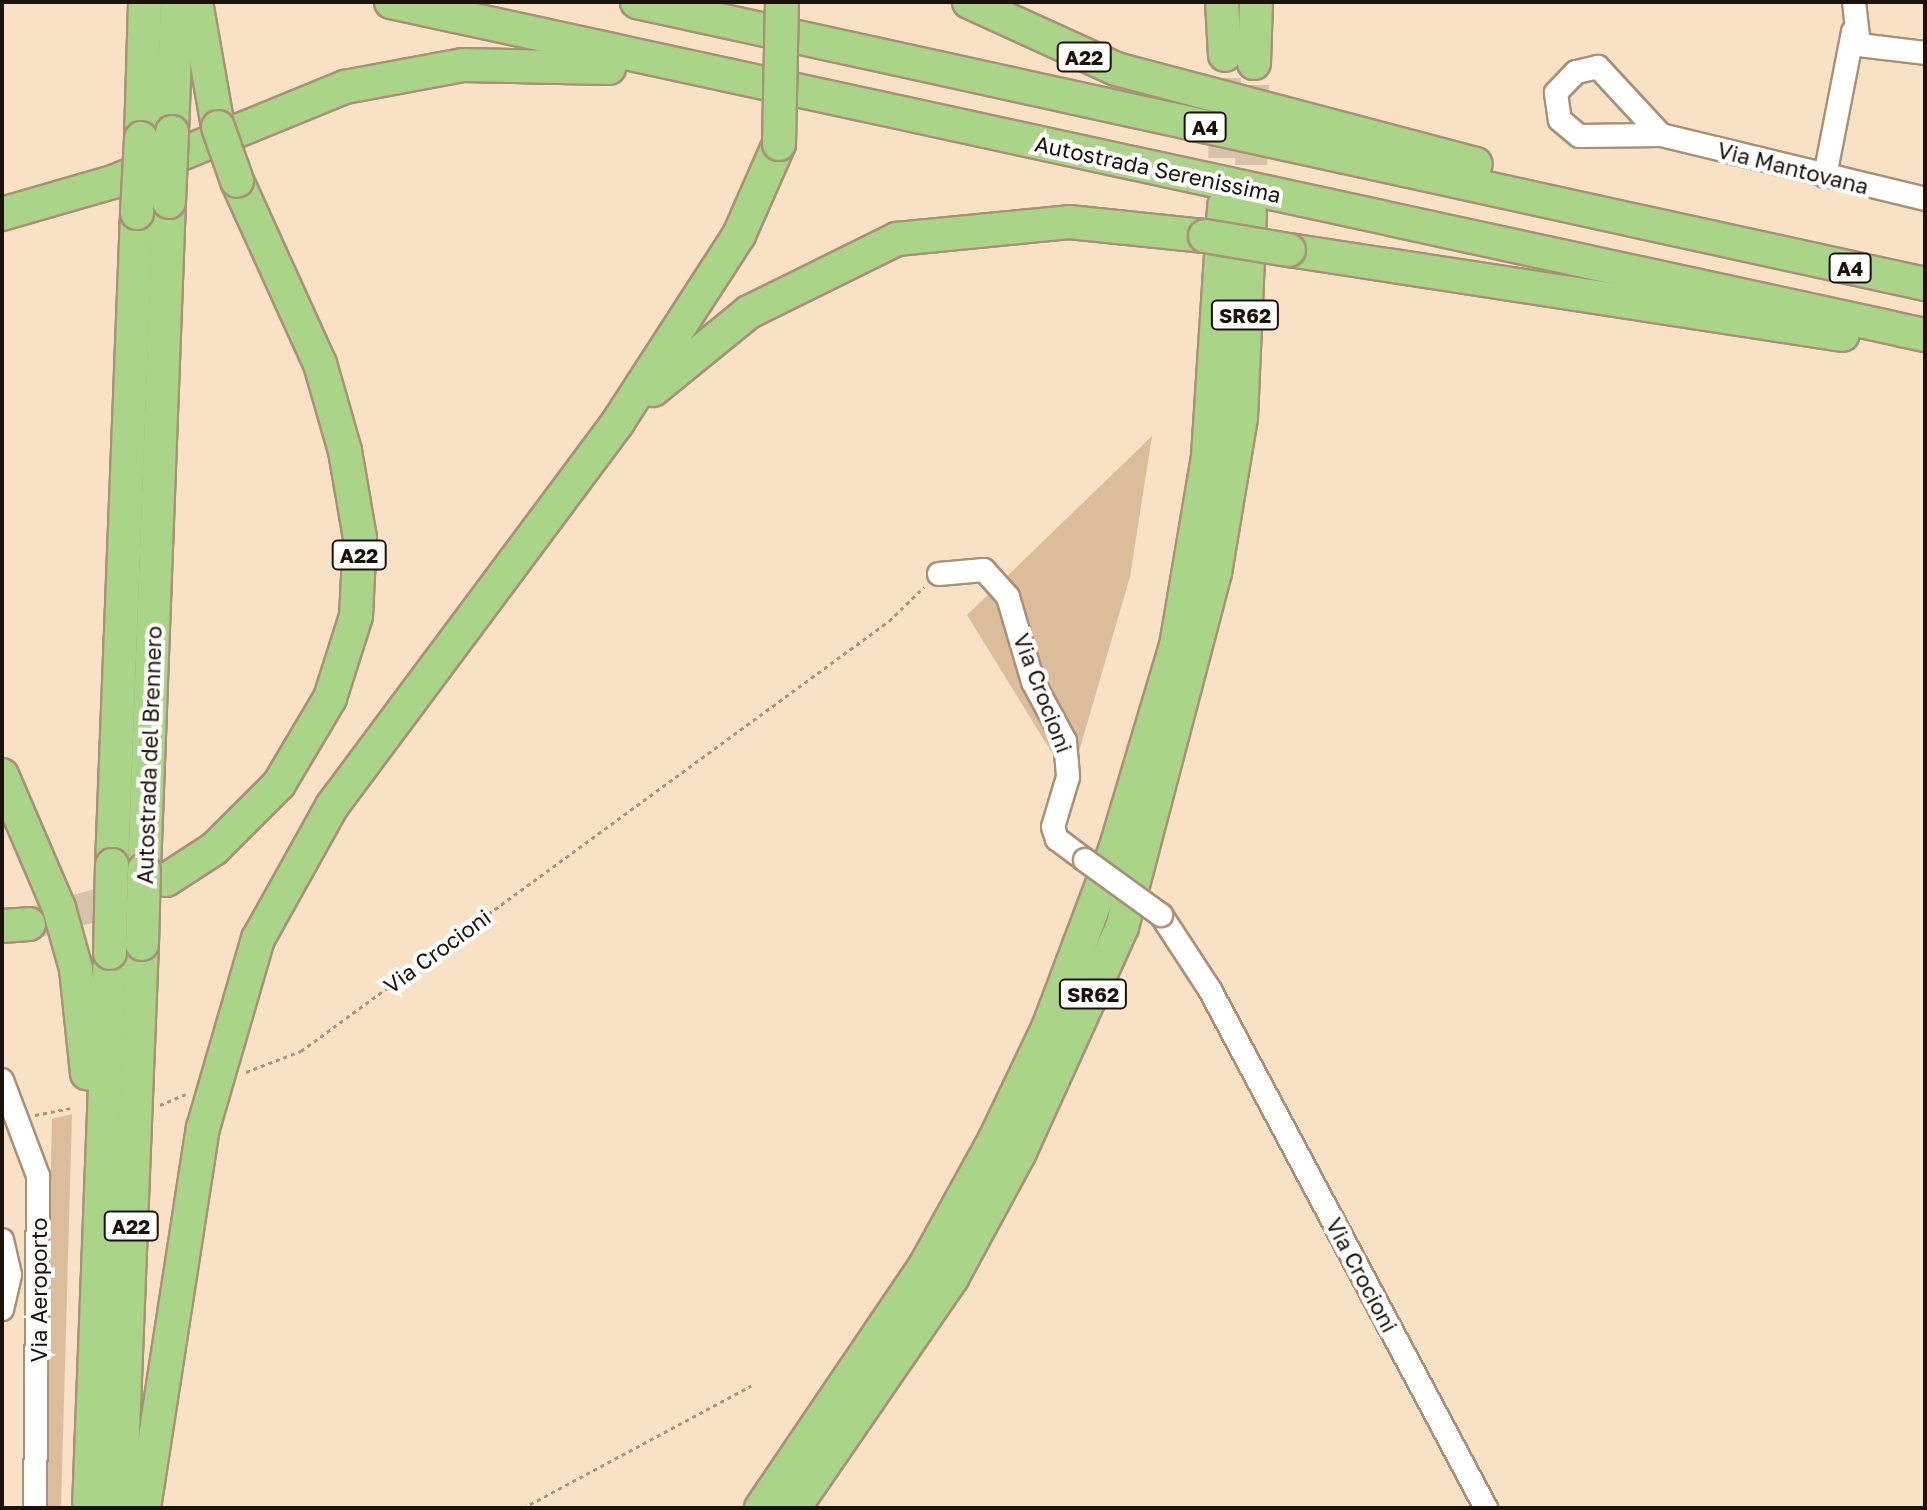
<!DOCTYPE html>
<html>
<head>
<meta charset="utf-8">
<style>
	body { margin:0 }
	#map { position:relative; width:1927px; height:1510px; overflow:hidden; background:#f9e1c5; font-family:"Golos Text",sans-serif }
	div>[style] { position:absolute }
	.green>* { inset:0; background:#dbbd9c }
	.highway-tunnel>* { height:32px; margin-top:-16px; transform-origin:0; background:repeating-linear-gradient(90deg,#d8c2a9 0 32px,transparent 0 48px) }
	.path>* { height:3px; margin-top:-1.5px; transform-origin:0; background:repeating-linear-gradient(90deg,#a79580 0 4px,transparent 0 8px) }
	.roads { filter:drop-shadow(2px 0 #a89177) drop-shadow(-2px 0 #a89177) drop-shadow(0 2px #a89177) drop-shadow(0 -2px #a89177) }
	.minor>* { height:22px; margin:-11px; padding:0 11px; transform-origin:11px; border-radius:11px; background:#fff }
	.highway>* { height:32px; margin:-16px; padding:0 16px; transform-origin:16px; border-radius:16px; background:#aad487 }
	.bridges { filter:drop-shadow(2px 0 #a89177) drop-shadow(-2px 0 #a89177) drop-shadow(0 2px #a89177) drop-shadow(0 -2px #a89177) }
	.minor-bridge>* { height:22px; margin:-11px; padding:0 11px; transform-origin:11px; border-radius:11px; background:#fff }
	.highway-bridge>* { height:32px; margin:-16px; padding:0 16px; transform-origin:16px; border-radius:16px; background:#aad487 }
	span { translate:-50% -50%; white-space:nowrap; text-align:center; line-height:1.15; -webkit-text-stroke:8px #fff; paint-order:stroke }
	.shield-label span { padding:2px 6px; background:#fff; border:2px solid; border-radius:6px; -webkit-text-stroke-width:0 }
	.shield-label { font-size:20px; color:#1b1309; font-weight:700 }
	.street-label { font-size:22px; color:#1b1309 }
	.frame { position:absolute; inset:0; border:4px solid #1b1309; pointer-events:none }
</style>
</head>
<body>
<div id="map">
	<div class="green">
		<i style="clip-path:polygon(1152px 436px,1130px 577px,1070px 782px,967px 615px)"></i>
		<i style="clip-path:polygon(72px 1114px,61px 1508px,44px 1508px,52px 1119px)"></i>
	</div>
	<div class="highway-tunnel">
		<i style="left:1224px;top:206px;width:151px;rotate:-89.6deg"></i>
		<i style="left:1250px;top:213px;width:150px;rotate:-88.5deg"></i>
		<i style="left:29px;top:924px;width:108px;rotate:-15.6deg"></i>
	</div>
	<div class="path">
		<i style="left:246px;top:1072px;width:59px;rotate:-20.9deg"></i>
		<i style="left:301px;top:1051px;width:728px;rotate:-36.18deg"></i>
		<i style="left:889px;top:621px;width:49px;rotate:-44.2deg"></i>
		<i style="left:160px;top:1105px;width:28px;rotate:-23deg"></i>
		<i style="left:35px;top:1115px;width:36px;rotate:-11deg"></i>
		<i style="left:523px;top:1508px;width:259px;rotate:-28.2deg"></i>
	</div>
	<div class="roads">
		<div class="minor">
			<i style="left:1854px;top:2px;width:43px;rotate:83.4deg"></i>
			<i style="left:1859px;top:45px;width:66px;rotate:6.9deg"></i>
			<i style="left:1661px;top:135px;width:93px;rotate:-132.8deg"></i>
			<i style="left:1598px;top:67px;width:23px;rotate:167deg"></i>
			<i style="left:1576px;top:72px;width:29px;rotate:134deg"></i>
			<i style="left:1556px;top:93px;width:27px;rotate:82deg"></i>
			<i style="left:1560px;top:120px;width:25px;rotate:40deg"></i>
			<i style="left:1579px;top:136px;width:82px;rotate:-0.7deg"></i>
			<i style="left:1661px;top:135px;width:272px;rotate:13.6deg"></i>
			<i style="left:1825px;top:176px;width:147px;rotate:-79deg"></i>
			<i style="left:939px;top:574px;width:45px;rotate:-5.1deg"></i>
			<i style="left:984px;top:570px;width:36px;rotate:48deg"></i>
			<i style="left:1008px;top:597px;width:89px;rotate:73.6deg"></i>
			<i style="left:1033px;top:682px;width:67px;rotate:61.5deg"></i>
			<i style="left:1065px;top:741px;width:36px;rotate:85deg"></i>
			<i style="left:1068px;top:777px;width:52px;rotate:106.7deg"></i>
			<i style="left:1053px;top:827px;width:13px;rotate:72deg"></i>
			<i style="left:1057px;top:839px;width:35px;rotate:37deg"></i>
			<i style="left:1161px;top:915px;width:90px;rotate:56.8deg"></i>
			<i style="left:1210px;top:990px;width:587px;rotate:61.95deg"></i>
			<i style="left:2px;top:1080px;width:103px;rotate:69.4deg"></i>
			<i style="left:38px;top:1176px;width:332px;rotate:90.5deg"></i>
			<i style="left:2px;top:1240px;width:36px;rotate:77deg"></i>
			<i style="left:10px;top:1275px;width:35px;rotate:103deg"></i>
		</div>
		<div class="highway">
			<i style="left:196px;top:2px;width:127px;rotate:80deg"></i>
			<i style="left:391px;top:2px;width:1570px;rotate:12.25deg"></i>
			<i style="left:637px;top:2px;width:1319px;rotate:12.35deg"></i>
			<i style="left:969px;top:2px;width:162px;rotate:24.5deg"></i>
			<i style="left:1116px;top:69px;width:372px;rotate:14.8deg"></i>
			<i style="left:1222px;top:2px;width:53px;rotate:86.8deg"></i>
			<i style="left:1254px;top:63px;width:61px;rotate:-88.1deg"></i>
			<i style="left:172px;top:132px;width:130px;rotate:-87.8deg"></i>
			<i style="left:141px;top:138px;width:136px;rotate:-88.3deg"></i>
			<i style="left:2px;top:214px;width:116px;rotate:-16.1deg"></i>
			<i style="left:113px;top:182px;width:251px;rotate:-22.3deg"></i>
			<i style="left:345px;top:87px;width:120px;rotate:-10.6deg"></i>
			<i style="left:463px;top:65px;width:146px;rotate:1.2deg"></i>
			<i style="left:1289px;top:250px;width:560px;rotate:8.72deg"></i>
			<i style="left:653px;top:390px;width:124px;rotate:-39.1deg"></i>
			<i style="left:749px;top:312px;width:165px;rotate:-26.3deg"></i>
			<i style="left:897px;top:239px;width:173px;rotate:-5.6deg"></i>
			<i style="left:1069px;top:222px;width:137px;rotate:5.9deg"></i>
			<i style="left:2px;top:775px;width:145px;rotate:66.8deg"></i>
			<i style="left:59px;top:908px;width:63px;rotate:74.4deg"></i>
			<i style="left:76px;top:969px;width:105px;rotate:84deg"></i>
			<i style="left:112px;top:865px;width:652px;rotate:-87.8deg"></i>
			<i style="left:144px;top:870px;width:668px;rotate:-87.86deg"></i>
			<i style="left:166px;top:880px;width:57px;rotate:-32.9deg"></i>
			<i style="left:214px;top:849px;width:92px;rotate:-45deg"></i>
			<i style="left:279px;top:784px;width:100px;rotate:-59.3deg"></i>
			<i style="left:330px;top:698px;width:86px;rotate:-72.4deg"></i>
			<i style="left:356px;top:616px;width:78px;rotate:-87.1deg"></i>
			<i style="left:360px;top:538px;width:88px;rotate:-99.8deg"></i>
			<i style="left:345px;top:451px;width:91px;rotate:-106deg"></i>
			<i style="left:320px;top:364px;width:201px;rotate:-114.4deg"></i>
			<i style="left:2px;top:926px;width:27px;rotate:-4deg"></i>
			<i style="left:89px;top:1508px;width:555px;rotate:-87.83deg"></i>
			<i style="left:120px;top:1508px;width:564px;rotate:-87.77deg"></i>
			<i style="left:144px;top:1508px;width:385px;rotate:-81.2deg"></i>
			<i style="left:203px;top:1128px;width:197px;rotate:-73.8deg"></i>
			<i style="left:258px;top:939px;width:152px;rotate:-60.9deg"></i>
			<i style="left:332px;top:806px;width:479px;rotate:-53.3deg"></i>
			<i style="left:618px;top:422px;width:223px;rotate:-57.1deg"></i>
			<i style="left:739px;top:235px;width:99px;rotate:-66.3deg"></i>
			<i style="left:761px;top:1508px;width:295px;rotate:-55.9deg"></i>
			<i style="left:926px;top:1264px;width:141px;rotate:-61.1deg"></i>
			<i style="left:994px;top:1141px;width:125px;rotate:-64.5deg"></i>
			<i style="left:1048px;top:1028px;width:190px;rotate:-69.4deg"></i>
			<i style="left:1115px;top:850px;width:213px;rotate:-73.4deg"></i>
			<i style="left:1176px;top:646px;width:193px;rotate:-80.4deg"></i>
			<i style="left:1208px;top:456px;width:251px;rotate:-86.3deg"></i>
			<i style="left:794px;top:1508px;width:279px;rotate:-55.5deg"></i>
			<i style="left:952px;top:1278px;width:143px;rotate:-61.6deg"></i>
			<i style="left:1020px;top:1152px;width:247px;rotate:-65.6deg"></i>
			<i style="left:1122px;top:927px;width:366px;rotate:-75.3deg"></i>
			<i style="left:1215px;top:573px;width:157px;rotate:-80.5deg"></i>
			<i style="left:1241px;top:418px;width:205px;rotate:-87.5deg"></i>
		</div>
	</div>
	<div class="bridges">
		<div class="minor-bridge">
			<i style="left:1085px;top:860px;width:94px;rotate:35.9deg"></i>
		</div>
		<div class="highway-bridge">
			<i style="left:218px;top:127px;width:57px;rotate:70.6deg"></i>
			<i style="left:779px;top:144px;width:138px;rotate:-88.8deg"></i>
			<i style="left:169px;top:202px;width:70px;rotate:-87.5deg"></i>
			<i style="left:137px;top:213px;width:75px;rotate:-86.9deg"></i>
			<i style="left:1205px;top:236px;width:85px;rotate:9.5deg"></i>
			<i style="left:142px;top:944px;width:74px;rotate:-88.5deg"></i>
			<i style="left:110px;top:953px;width:88px;rotate:-88.7deg"></i>
		</div>
	</div>
	<div class="shield-label">
		<span style="left:1084px;top:57px">A22</span>
		<span style="left:1205px;top:127px">A4</span>
		<span style="left:1850px;top:268px">A4</span>
		<span style="left:1245px;top:315px">SR62</span>
		<span style="left:359px;top:555px">A22</span>
		<span style="left:1093px;top:994px">SR62</span>
		<span style="left:131px;top:1226px">A22</span>
	</div>
	<div class="street-label">
		<span style="left:1793px;top:168px;rotate:14deg">Via Mantovana</span>
		<span style="left:1158px;top:169px;rotate:12deg">Autostrada Serenissima</span>
		<span style="left:1043px;top:693px;rotate:69deg">Via Crocioni</span>
		<span style="left:149px;top:755px;rotate:-88deg">Autostrada del Brennero</span>
		<span style="left:437px;top:951px;rotate:-36deg">Via Crocioni</span>
		<span style="left:1362px;top:1275px;rotate:62deg">Via Crocioni</span>
		<span style="left:39px;top:1290px;rotate:-90deg">Via Aeroporto</span>
	</div>
	<div class="frame"></div>
</div>
</body>
</html>
